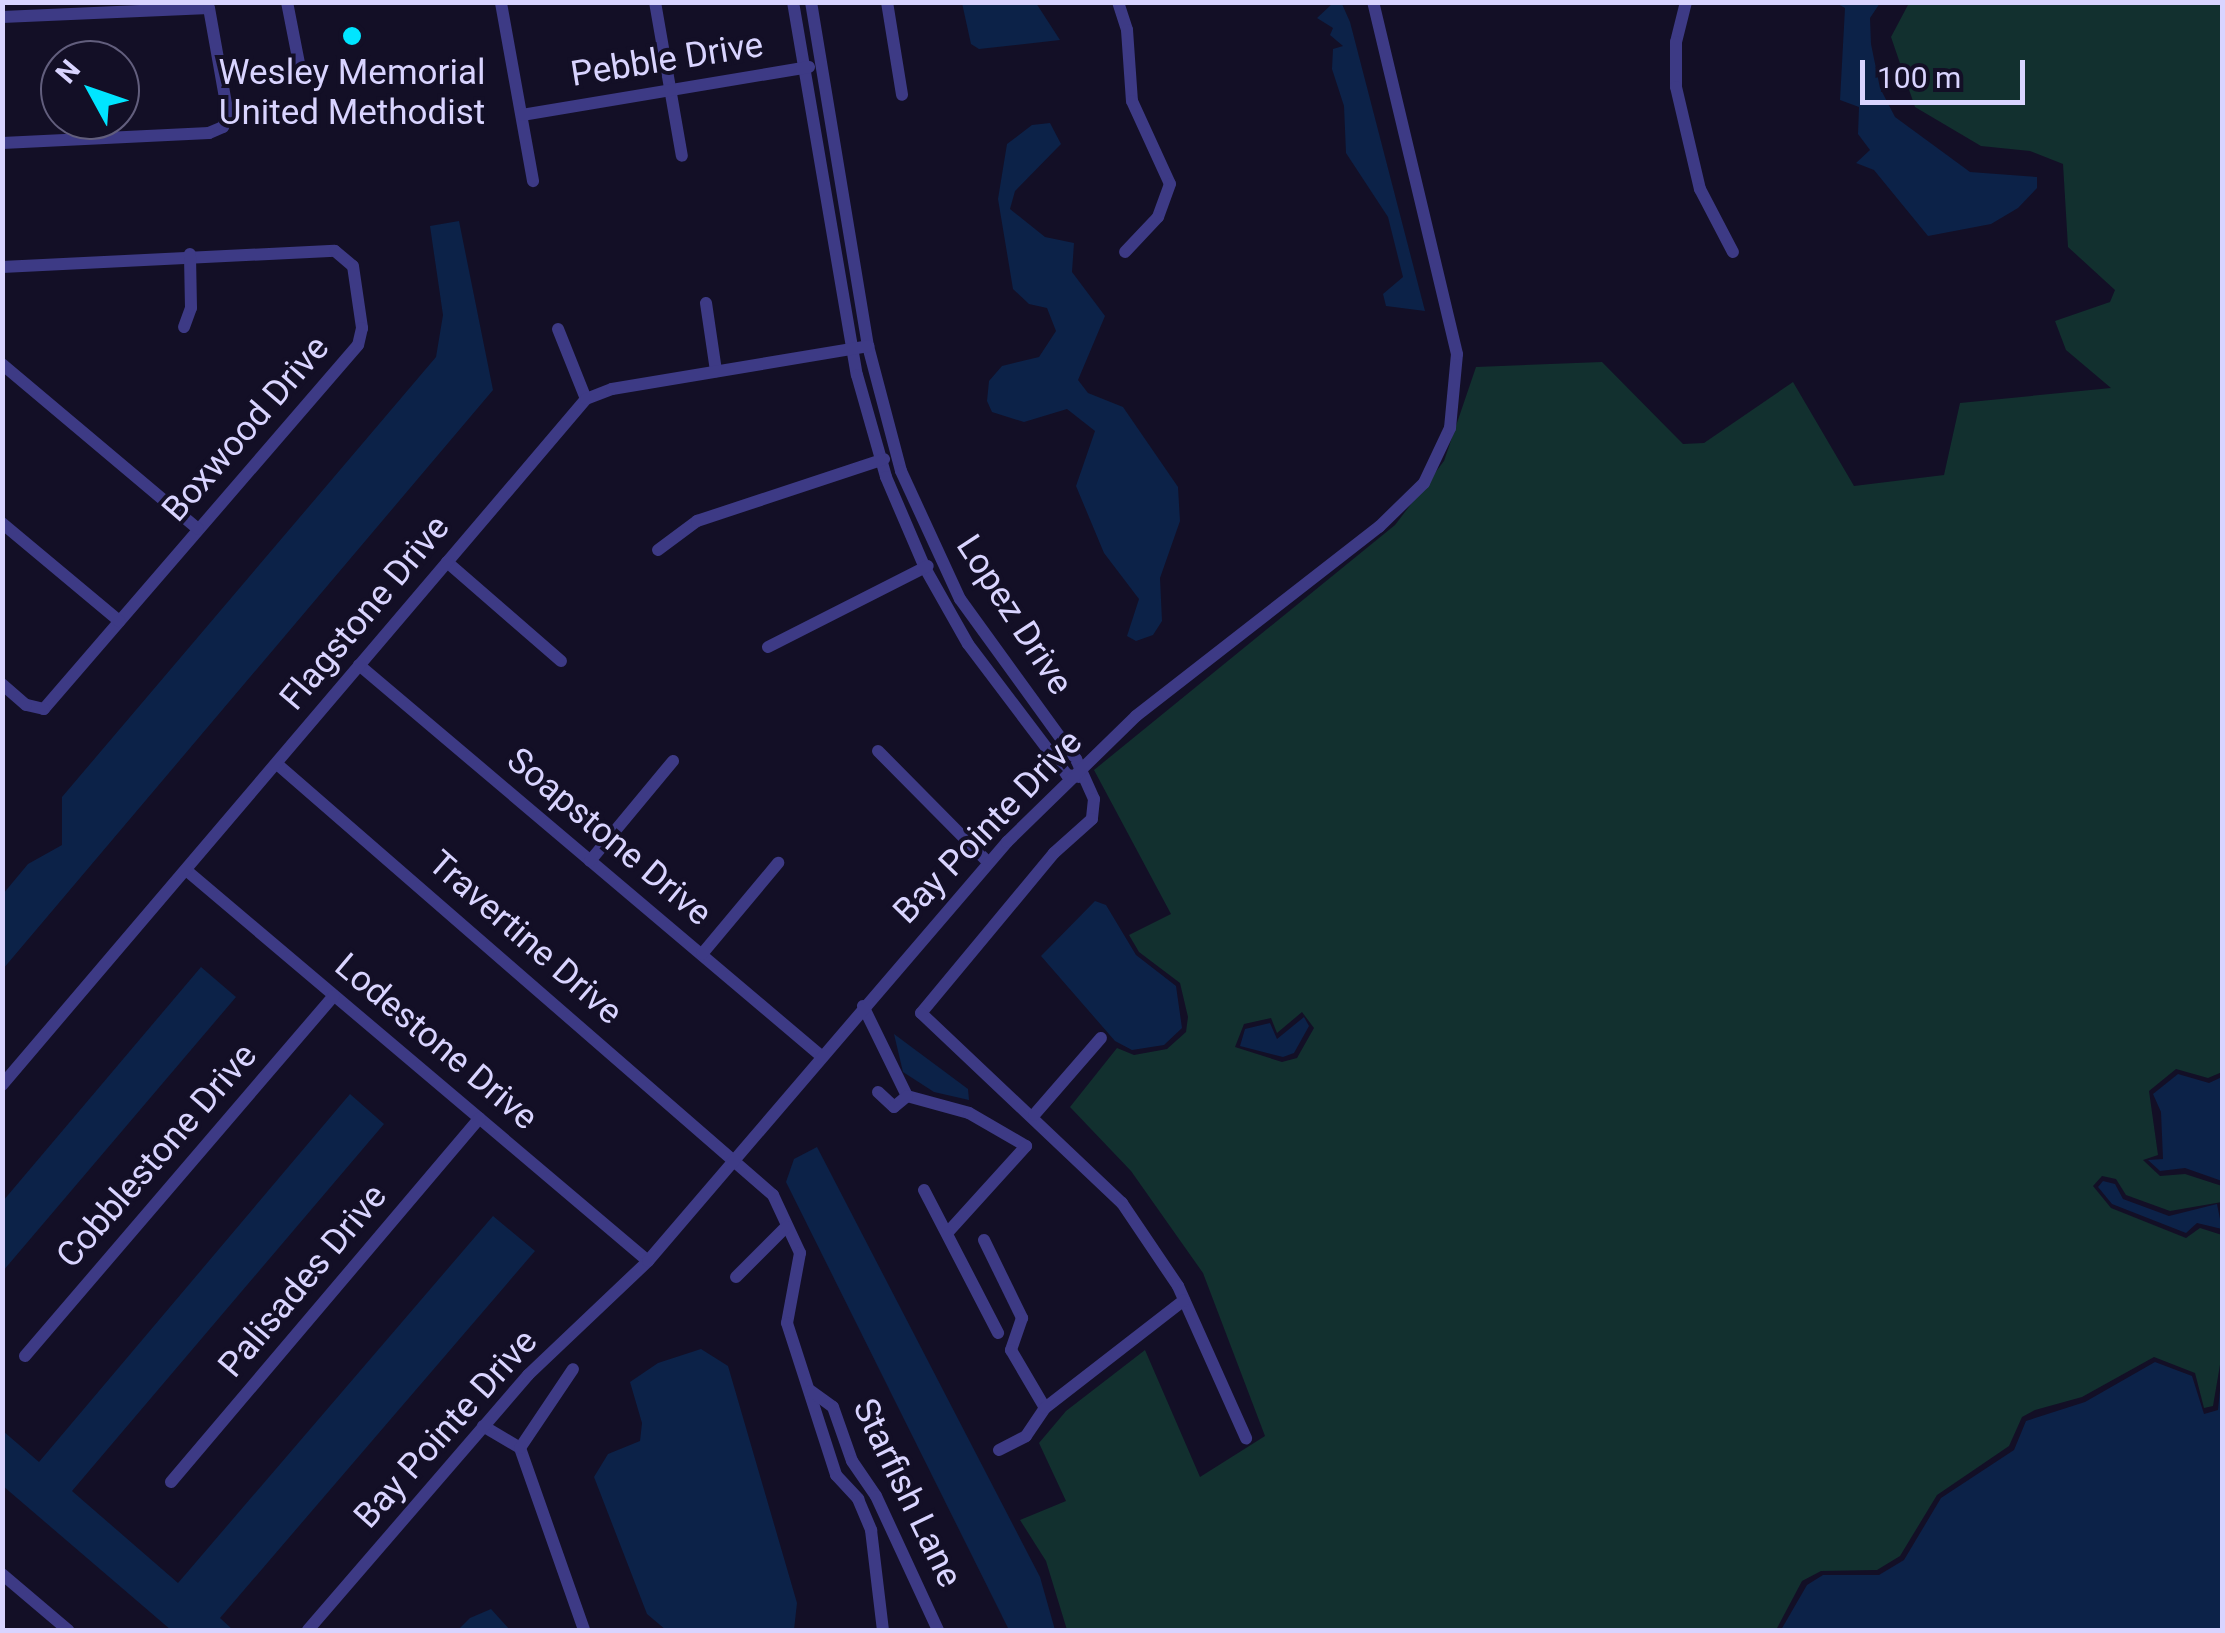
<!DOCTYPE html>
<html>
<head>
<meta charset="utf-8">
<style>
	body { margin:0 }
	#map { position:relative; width:2225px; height:1633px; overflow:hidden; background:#130f26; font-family:Roboto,sans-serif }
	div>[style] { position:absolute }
	.green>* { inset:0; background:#12302f }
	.water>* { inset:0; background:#0c2248 }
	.minor>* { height:12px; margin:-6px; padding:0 6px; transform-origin:6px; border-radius:6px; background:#3d3a85 }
	.dots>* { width:28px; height:28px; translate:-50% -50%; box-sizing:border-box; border:5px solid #130f26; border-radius:50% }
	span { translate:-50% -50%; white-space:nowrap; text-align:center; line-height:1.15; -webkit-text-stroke:8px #130f26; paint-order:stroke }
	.street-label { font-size:35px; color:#d9d4ff }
	.poi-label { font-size:35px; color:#d9d4ff }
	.frame { position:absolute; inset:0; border:5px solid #d9d4ff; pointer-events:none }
	.north { position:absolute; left:40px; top:40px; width:100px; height:100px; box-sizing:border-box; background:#130f26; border:2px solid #625e7d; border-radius:50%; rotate:310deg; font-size:28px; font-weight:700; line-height:40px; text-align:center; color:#d9d4ff }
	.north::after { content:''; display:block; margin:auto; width:35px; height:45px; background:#00e5ff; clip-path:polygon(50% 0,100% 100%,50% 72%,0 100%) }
	.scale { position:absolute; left:1860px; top:60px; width:165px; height:45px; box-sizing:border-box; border:5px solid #d9d4ff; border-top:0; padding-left:12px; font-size:30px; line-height:35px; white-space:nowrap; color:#d9d4ff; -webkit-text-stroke:8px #130f26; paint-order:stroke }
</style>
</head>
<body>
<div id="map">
	<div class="green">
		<i style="clip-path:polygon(evenodd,1909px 3px,2222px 3px,2222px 1072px,2208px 1078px,2176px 1069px,2149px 1091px,2158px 1155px,2143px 1160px,2160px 1176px,2185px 1174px,2222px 1186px,2222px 1202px,2170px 1211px,2126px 1195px,2116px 1179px,2102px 1176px,2093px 1186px,2111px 1208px,2186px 1238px,2200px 1228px,2222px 1235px,2222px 1353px,2213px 1406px,2204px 1408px,2195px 1373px,2154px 1357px,2082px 1397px,2035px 1410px,2022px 1417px,2009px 1446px,1937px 1495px,1900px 1556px,1877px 1570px,1821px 1571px,1802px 1581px,1776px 1630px,1067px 1630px,1046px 1561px,1020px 1520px,1066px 1501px,1039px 1443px,1066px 1411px,1145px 1350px,1200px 1477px,1265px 1436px,1203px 1273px,1131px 1171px,1070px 1107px,1117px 1048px,1134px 1055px,1167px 1049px,1186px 1032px,1188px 1017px,1180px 983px,1139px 952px,1129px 935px,1171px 914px,1094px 770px,1395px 525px,1444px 461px,1476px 367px,1602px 362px,1683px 444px,1704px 443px,1793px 382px,1854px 486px,1944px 475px,1960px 403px,2111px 388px,2066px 350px,2055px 321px,2110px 302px,2115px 290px,2068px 247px,2063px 164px,2030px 151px,1981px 146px,1915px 107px,1891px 37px,1909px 3px,1302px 1012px,1314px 1028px,1297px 1058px,1282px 1062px,1235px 1047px,1244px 1024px,1271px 1018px,1277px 1033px,1302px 1012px)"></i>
	</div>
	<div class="water">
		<i style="clip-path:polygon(962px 3px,1036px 3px,1060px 40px,979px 49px,971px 44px)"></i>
		<i style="clip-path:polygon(1836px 3px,1880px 3px,1870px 18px,1871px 44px,1880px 88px,1895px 117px,1970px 172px,2037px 177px,2037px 188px,2018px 208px,1991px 224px,1928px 236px,1874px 170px,1856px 163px,1870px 150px,1858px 134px,1859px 107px,1840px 100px,1845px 8px)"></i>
		<i style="clip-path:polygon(1332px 4px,1342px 4px,1350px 22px,1425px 311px,1386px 306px,1383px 294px,1403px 277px,1388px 217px,1346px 153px,1344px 106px,1332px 69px,1333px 49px,1343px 46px,1330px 35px,1333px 28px,1317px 18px)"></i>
		<i style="clip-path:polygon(1050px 123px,1061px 144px,1015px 191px,1010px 209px,1045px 237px,1074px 243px,1072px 272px,1105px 316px,1078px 380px,1088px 393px,1123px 407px,1178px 487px,1180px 521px,1160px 578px,1162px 621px,1153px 635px,1136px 641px,1127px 636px,1139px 599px,1104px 553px,1076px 486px,1095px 431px,1067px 409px,1024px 422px,992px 412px,987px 401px,989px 381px,1002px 366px,1039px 357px,1056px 331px,1047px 308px,1029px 304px,1013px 289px,998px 199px,1007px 144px,1032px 125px)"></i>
		<i style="clip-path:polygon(459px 221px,493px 390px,3px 969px,3px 894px,28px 864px,62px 845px,62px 797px,436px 357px,443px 315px,430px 226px)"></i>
		<i style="clip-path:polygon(1095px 901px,1106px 905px,1136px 955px,1176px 986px,1182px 1028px,1164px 1045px,1132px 1050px,1115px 1041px,1041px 956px)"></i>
		<i style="clip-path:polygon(201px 967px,236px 997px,3px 1271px,3px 1201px)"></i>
		<i style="clip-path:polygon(1304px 1017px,1309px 1026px,1294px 1053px,1283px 1057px,1240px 1046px,1245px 1029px,1270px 1023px,1277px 1039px)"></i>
		<i style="clip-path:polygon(894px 1034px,968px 1089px,969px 1100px,934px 1092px,903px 1072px)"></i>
		<i style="clip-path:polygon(2178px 1074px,2209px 1083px,2222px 1077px,2222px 1181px,2185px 1168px,2160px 1171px,2148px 1160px,2163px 1159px,2161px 1112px,2153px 1094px)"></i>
		<i style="clip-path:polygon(350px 1094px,384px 1124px,72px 1491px,178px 1583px,493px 1216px,535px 1251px,220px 1618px,233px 1630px,171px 1630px,3px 1486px,3px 1431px,39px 1462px)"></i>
		<i style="clip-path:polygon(817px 1147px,1040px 1577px,1055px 1630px,1009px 1630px,786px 1182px,794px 1159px)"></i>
		<i style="clip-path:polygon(2103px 1181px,2115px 1184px,2123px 1199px,2169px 1216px,2217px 1204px,2222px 1229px,2197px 1223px,2186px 1233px,2112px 1204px,2098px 1187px)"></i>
		<i style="clip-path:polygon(701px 1349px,728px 1366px,797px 1603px,794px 1630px,666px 1630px,647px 1614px,594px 1477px,608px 1454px,640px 1441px,642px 1423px,630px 1382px,658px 1363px)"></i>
		<i style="clip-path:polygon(2155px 1362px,2192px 1376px,2204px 1414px,2218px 1410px,2222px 1370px,2222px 1630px,1781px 1630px,1807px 1585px,1823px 1575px,1879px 1575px,1904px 1560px,1941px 1498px,2014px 1450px,2026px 1421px,2085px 1402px)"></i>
		<i style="clip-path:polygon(491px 1609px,510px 1630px,458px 1630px,470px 1618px)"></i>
	</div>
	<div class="minor">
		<i style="left:287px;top:2px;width:62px;rotate:78.9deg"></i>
		<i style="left:655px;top:2px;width:156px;rotate:80.1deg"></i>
		<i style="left:793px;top:2px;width:378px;rotate:80.3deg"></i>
		<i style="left:857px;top:375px;width:106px;rotate:74.1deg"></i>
		<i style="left:886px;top:477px;width:99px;rotate:66.8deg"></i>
		<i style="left:925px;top:568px;width:87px;rotate:60.5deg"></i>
		<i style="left:968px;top:644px;width:164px;rotate:52.9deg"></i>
		<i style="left:1067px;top:775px;width:12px;rotate:9deg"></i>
		<i style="left:811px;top:2px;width:349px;rotate:80.6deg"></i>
		<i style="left:868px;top:346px;width:129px;rotate:75.2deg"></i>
		<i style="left:901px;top:471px;width:141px;rotate:65.3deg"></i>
		<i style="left:960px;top:599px;width:198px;rotate:54.1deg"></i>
		<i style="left:1076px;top:759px;width:44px;rotate:65.8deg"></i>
		<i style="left:1094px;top:799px;width:20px;rotate:96deg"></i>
		<i style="left:1092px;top:819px;width:51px;rotate:138.2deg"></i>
		<i style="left:1054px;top:853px;width:208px;rotate:129.7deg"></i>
		<i style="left:921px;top:1013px;width:277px;rotate:43.4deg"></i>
		<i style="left:1122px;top:1203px;width:100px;rotate:56deg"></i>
		<i style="left:1178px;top:1286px;width:167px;rotate:65.9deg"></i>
		<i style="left:887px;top:2px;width:94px;rotate:80.8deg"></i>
		<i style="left:1118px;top:2px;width:29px;rotate:72deg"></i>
		<i style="left:1127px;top:30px;width:71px;rotate:86deg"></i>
		<i style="left:1132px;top:101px;width:91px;rotate:65.4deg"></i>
		<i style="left:1170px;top:184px;width:35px;rotate:110deg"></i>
		<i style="left:1158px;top:217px;width:48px;rotate:133.3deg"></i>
		<i style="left:1686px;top:2px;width:41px;rotate:104deg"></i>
		<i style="left:1676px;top:42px;width:45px;rotate:90deg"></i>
		<i style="left:1676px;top:87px;width:105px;rotate:76.8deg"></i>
		<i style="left:1700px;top:189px;width:71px;rotate:62.4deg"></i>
		<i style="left:501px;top:3px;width:181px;rotate:79.8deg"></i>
		<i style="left:2px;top:17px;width:207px;rotate:-2.5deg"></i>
		<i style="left:209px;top:8px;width:109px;rotate:79.9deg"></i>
		<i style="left:228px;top:115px;width:13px;rotate:113deg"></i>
		<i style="left:223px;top:127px;width:15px;rotate:157deg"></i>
		<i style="left:209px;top:133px;width:207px;rotate:177.2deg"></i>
		<i style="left:522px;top:115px;width:291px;rotate:-9.5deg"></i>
		<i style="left:2px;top:267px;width:333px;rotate:-2.8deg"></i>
		<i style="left:335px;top:251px;width:23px;rotate:40deg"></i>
		<i style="left:353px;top:266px;width:63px;rotate:81.7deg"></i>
		<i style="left:362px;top:328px;width:17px;rotate:103deg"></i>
		<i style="left:358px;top:345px;width:481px;rotate:130.8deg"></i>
		<i style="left:44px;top:709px;width:18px;rotate:-167deg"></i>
		<i style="left:26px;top:705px;width:32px;rotate:-139deg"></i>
		<i style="left:706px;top:303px;width:69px;rotate:81.6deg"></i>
		<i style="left:184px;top:327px;width:20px;rotate:-70deg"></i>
		<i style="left:191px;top:308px;width:54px;rotate:-91.1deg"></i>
		<i style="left:558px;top:329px;width:75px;rotate:68.2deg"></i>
		<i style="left:2px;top:364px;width:256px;rotate:40.1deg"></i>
		<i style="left:2px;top:523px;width:153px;rotate:39.9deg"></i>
		<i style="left:658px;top:550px;width:49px;rotate:-36.6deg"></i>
		<i style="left:697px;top:521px;width:197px;rotate:-18.3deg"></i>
		<i style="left:447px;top:562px;width:151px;rotate:41deg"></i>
		<i style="left:768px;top:647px;width:179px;rotate:-26.9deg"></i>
		<i style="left:359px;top:665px;width:604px;rotate:40.23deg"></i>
		<i style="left:878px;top:751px;width:156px;rotate:45.3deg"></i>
		<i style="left:277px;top:764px;width:657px;rotate:40.99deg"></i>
		<i style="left:773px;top:1195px;width:64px;rotate:65deg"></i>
		<i style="left:800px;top:1253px;width:71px;rotate:100.5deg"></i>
		<i style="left:787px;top:1323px;width:160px;rotate:72.1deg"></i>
		<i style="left:836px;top:1475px;width:33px;rotate:47deg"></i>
		<i style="left:858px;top:1499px;width:34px;rotate:67deg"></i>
		<i style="left:871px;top:1530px;width:101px;rotate:83.2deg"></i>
		<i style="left:590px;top:861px;width:130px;rotate:-50.3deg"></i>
		<i style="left:186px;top:870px;width:605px;rotate:40.24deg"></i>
		<i style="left:702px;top:954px;width:119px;rotate:-50.1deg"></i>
		<i style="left:863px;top:1006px;width:100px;rotate:63.9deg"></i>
		<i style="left:907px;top:1096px;width:64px;rotate:15.3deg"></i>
		<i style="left:969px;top:1113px;width:66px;rotate:30.1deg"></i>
		<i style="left:1026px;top:1146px;width:115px;rotate:132.2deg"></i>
		<i style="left:2px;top:1085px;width:901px;rotate:-49.59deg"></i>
		<i style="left:586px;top:399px;width:28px;rotate:-21deg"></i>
		<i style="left:612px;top:389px;width:260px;rotate:-9.5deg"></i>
		<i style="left:878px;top:1092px;width:22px;rotate:43deg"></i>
		<i style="left:894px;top:1107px;width:17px;rotate:-40deg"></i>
		<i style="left:1034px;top:1115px;width:102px;rotate:-49deg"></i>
		<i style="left:924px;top:1190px;width:161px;rotate:62.6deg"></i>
		<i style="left:984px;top:1240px;width:87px;rotate:64deg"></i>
		<i style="left:1022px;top:1318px;width:34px;rotate:109deg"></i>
		<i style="left:1011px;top:1350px;width:67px;rotate:59.6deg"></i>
		<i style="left:736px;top:1277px;width:71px;rotate:-45deg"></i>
		<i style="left:25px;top:1356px;width:474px;rotate:-49.4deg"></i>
		<i style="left:811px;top:1391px;width:27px;rotate:36deg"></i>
		<i style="left:833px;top:1407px;width:57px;rotate:70.6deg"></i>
		<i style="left:852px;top:1461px;width:42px;rotate:55.6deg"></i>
		<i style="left:876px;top:1496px;width:148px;rotate:65.2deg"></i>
		<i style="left:483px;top:1426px;width:43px;rotate:30.7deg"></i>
		<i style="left:520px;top:1448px;width:193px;rotate:70.6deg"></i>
		<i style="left:520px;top:1448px;width:95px;rotate:-56.1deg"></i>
		<i style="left:999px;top:1450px;width:30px;rotate:-27deg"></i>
		<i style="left:1026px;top:1436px;width:34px;rotate:-56deg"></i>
		<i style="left:1045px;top:1408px;width:176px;rotate:-37.8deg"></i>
		<i style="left:171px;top:1482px;width:477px;rotate:-49.7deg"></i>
		<i style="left:2px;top:1574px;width:87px;rotate:40.3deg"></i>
		<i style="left:308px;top:1630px;width:337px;rotate:-49.2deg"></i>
		<i style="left:528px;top:1375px;width:166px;rotate:-43.5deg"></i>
		<i style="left:648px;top:1261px;width:552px;rotate:-49.41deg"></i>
		<i style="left:1007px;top:842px;width:180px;rotate:-44.3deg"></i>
		<i style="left:1136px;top:716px;width:308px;rotate:-37.9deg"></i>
		<i style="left:1379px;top:527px;width:63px;rotate:-44.4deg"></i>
		<i style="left:1424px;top:483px;width:61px;rotate:-64.7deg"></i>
		<i style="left:1450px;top:428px;width:74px;rotate:-84.6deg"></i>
		<i style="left:1457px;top:354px;width:362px;rotate:-103.4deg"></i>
	</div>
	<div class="dots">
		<i style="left:352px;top:36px;background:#00e5ff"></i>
	</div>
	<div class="street-label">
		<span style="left:667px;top:60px;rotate:-9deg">Pebble Drive</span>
		<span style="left:246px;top:429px;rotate:-49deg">Boxwood Drive</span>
		<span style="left:365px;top:613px;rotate:-50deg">Flagstone Drive</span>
		<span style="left:1014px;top:615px;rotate:57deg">Lopez Drive</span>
		<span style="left:988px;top:827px;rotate:-46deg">Bay Pointe Drive</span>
		<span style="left:609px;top:837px;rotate:40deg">Soapstone Drive</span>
		<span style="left:525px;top:938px;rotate:41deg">Travertine Drive</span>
		<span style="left:436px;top:1042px;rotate:40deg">Lodestone Drive</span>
		<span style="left:157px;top:1156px;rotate:-49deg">Cobblestone Drive</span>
		<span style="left:303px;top:1281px;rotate:-50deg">Palisades Drive</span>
		<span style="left:446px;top:1429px;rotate:-48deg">Bay Pointe Drive</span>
		<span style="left:907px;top:1493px;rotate:64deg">Starfish Lane</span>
	</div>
	<div class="poi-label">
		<span style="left:352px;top:93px">Wesley Memorial<br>United Methodist</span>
	</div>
	<div class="frame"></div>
	<div class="north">N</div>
	<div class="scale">100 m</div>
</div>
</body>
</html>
